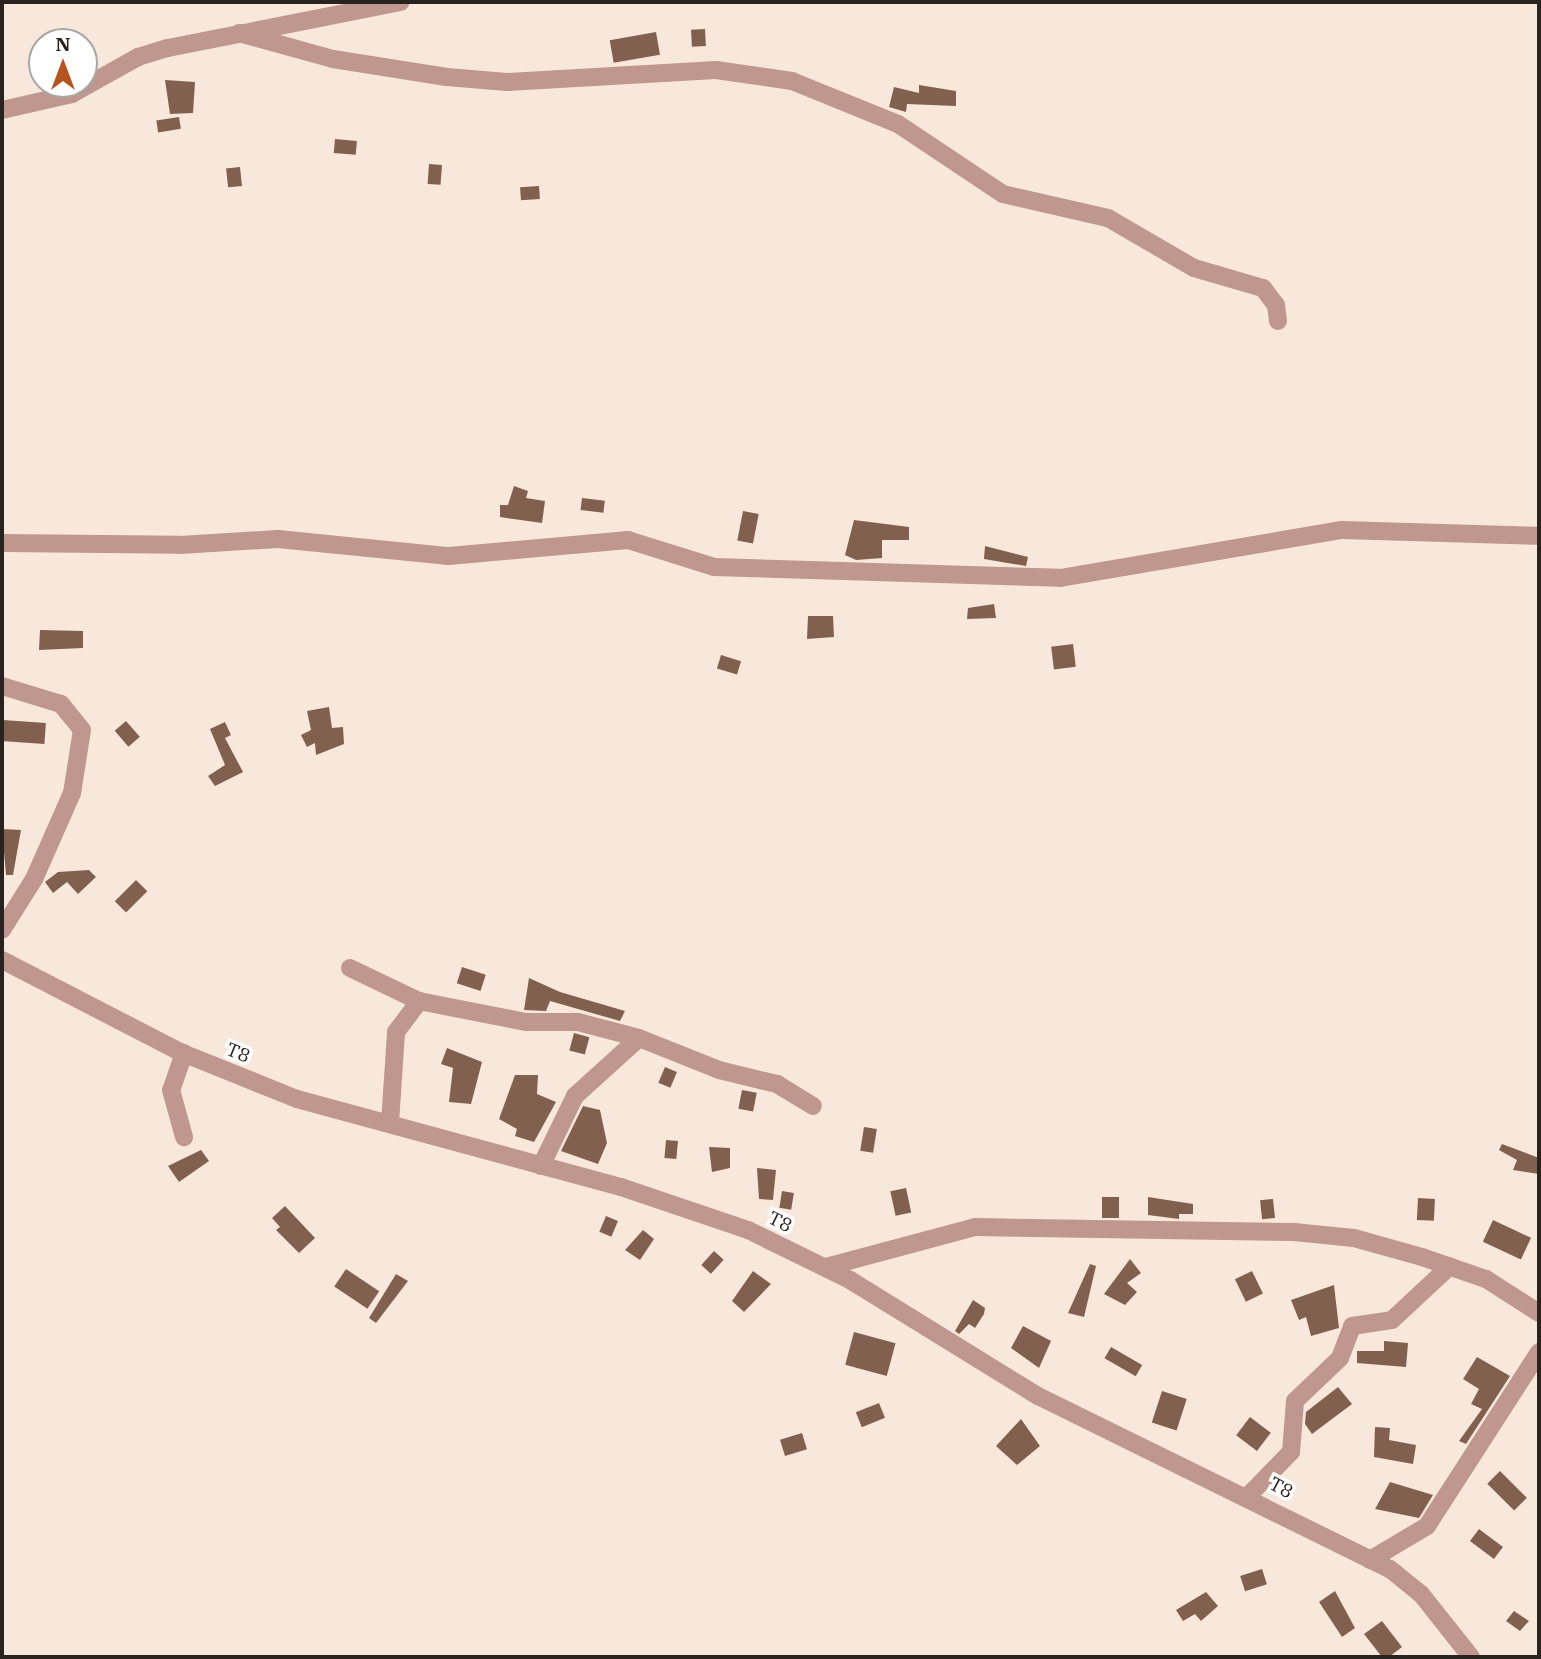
<!DOCTYPE html>
<html>
<head>
<meta charset="utf-8">
<style>
	body { margin:0 }
	#map { position:relative; width:1541px; height:1659px; overflow:hidden; background:#f8e8dc; font-family:"IBM Plex Serif",serif }
	div>[style] { position:absolute }
	.building>* { inset:0; background:#82604f; transform-origin:0 0 }
	.minor>* { height:18px; margin:-9px; padding:0 9px; transform-origin:9px; border-radius:9px; background:#bf978e }
	span { translate:-50% -50%; white-space:nowrap; text-align:center; line-height:1.15; -webkit-text-stroke:7px #fff; paint-order:stroke }
	.street-label { font-size:19px; color:#28231e }
	.frame { position:absolute; inset:0; border:4px solid #28231e; pointer-events:none }
	.north { position:absolute; left:28px; top:28px; width:70px; height:70px; box-sizing:border-box; background:#fff; border:2px solid #a9a7a5; border-radius:50%; rotate:0deg; font-size:19px; font-weight:700; line-height:28px; text-align:center; color:#28231e }
	.north::after { content:''; display:block; margin:auto; width:24px; height:32px; background:#b85420; clip-path:polygon(50% 0,100% 100%,50% 72%,0 100%) }
</style>
</head>
<body>
<div id="map">
	<div class="building">
		<i style="left:705px;top:29px;width:17px;height:14px;rotate:87deg"></i>
		<i style="left:656px;top:32px;width:23px;height:47px;rotate:80deg"></i>
		<i style="clip-path:polygon(165px 80px,195px 82px,193px 113px,170px 114px)"></i>
		<i style="clip-path:polygon(919px 85px,956px 91px,956px 106px,907px 104px,906px 112px,889px 107px,894px 87px,919px 93px)"></i>
		<i style="left:179px;top:117px;width:12px;height:23px;rotate:81deg"></i>
		<i style="left:335px;top:139px;width:22px;height:14px;rotate:5deg"></i>
		<i style="left:429px;top:164px;width:13px;height:20px;rotate:4deg"></i>
		<i style="left:240px;top:167px;width:19px;height:14px;rotate:84deg"></i>
		<i style="left:539px;top:186px;width:13px;height:19px;rotate:86deg"></i>
		<i style="clip-path:polygon(514px 486px,528px 491px,526px 498px,545px 501px,542px 523px,500px 517px,500px 505px,508px 505px)"></i>
		<i style="left:582px;top:498px;width:23px;height:12px;rotate:7deg"></i>
		<i style="left:743px;top:511px;width:16px;height:30px;rotate:11deg"></i>
		<i style="clip-path:polygon(854px 520px,909px 527px,909px 540px,882px 540px,882px 558px,856px 560px,845px 555px)"></i>
		<i style="clip-path:polygon(985px 546px,1028px 557px,1026px 566px,984px 559px)"></i>
		<i style="clip-path:polygon(994px 604px,996px 618px,967px 619px,968px 608px)"></i>
		<i style="clip-path:polygon(808px 616px,833px 616px,834px 637px,807px 639px)"></i>
		<i style="clip-path:polygon(40px 630px,83px 631px,83px 648px,39px 650px)"></i>
		<i style="left:1073px;top:644px;width:23px;height:22px;rotate:83deg"></i>
		<i style="left:721px;top:655px;width:21px;height:14px;rotate:17deg"></i>
		<i style="clip-path:polygon(329px 707px,332px 728px,343px 727px,344px 744px,316px 755px,315px 743px,307px 747px,301px 735px,311px 730px,307px 711px)"></i>
		<i style="left:3px;top:720px;width:43px;height:21px;rotate:4deg"></i>
		<i style="left:126px;top:721px;width:21px;height:15px;rotate:49deg"></i>
		<i style="clip-path:polygon(225px 722px,231px 735px,225px 738px,243px 772px,215px 786px,208px 776px,225px 765px,210px 729px)"></i>
		<i style="clip-path:polygon(2px 829px,21px 830px,13px 875px,6px 875px)"></i>
		<i style="clip-path:polygon(89px 870px,96px 877px,78px 894px,67px 882px,53px 893px,45px 882px,58px 872px)"></i>
		<i style="left:136px;top:880px;width:16px;height:30px;rotate:45deg"></i>
		<i style="left:462px;top:967px;width:25px;height:17px;rotate:18deg"></i>
		<i style="clip-path:polygon(529px 978px,560px 992px,625px 1011px,620px 1021px,550px 1001px,546px 1011px,524px 1010px)"></i>
		<i style="left:574px;top:1033px;width:16px;height:18px;rotate:15deg"></i>
		<i style="clip-path:polygon(447px 1048px,482px 1062px,471px 1104px,449px 1102px,453px 1068px,441px 1064px)"></i>
		<i style="left:665px;top:1067px;width:13px;height:17px;rotate:23deg"></i>
		<i style="clip-path:polygon(515px 1075px,538px 1075px,537px 1094px,556px 1102px,534px 1142px,515px 1136px,517px 1129px,499px 1119px)"></i>
		<i style="left:742px;top:1090px;width:15px;height:19px;rotate:11deg"></i>
		<i style="clip-path:polygon(583px 1106px,600px 1110px,607px 1143px,598px 1164px,561px 1151px)"></i>
		<i style="left:864px;top:1127px;width:13px;height:24px;rotate:9deg"></i>
		<i style="left:666px;top:1140px;width:12px;height:18px;rotate:5deg"></i>
		<i style="clip-path:polygon(1502px 1144px,1539px 1158px,1539px 1174px,1513px 1170px,1517px 1160px,1499px 1150px)"></i>
		<i style="clip-path:polygon(709px 1147px,730px 1148px,730px 1168px,712px 1172px)"></i>
		<i style="clip-path:polygon(201px 1150px,209px 1161px,179px 1182px,168px 1166px)"></i>
		<i style="clip-path:polygon(757px 1168px,776px 1170px,773px 1200px,759px 1199px)"></i>
		<i style="left:906px;top:1188px;width:25px;height:16px;rotate:78deg"></i>
		<i style="left:782px;top:1191px;width:12px;height:17px;rotate:9deg"></i>
		<i style="left:1102px;top:1197px;width:17px;height:21px"></i>
		<i style="clip-path:polygon(1148px 1197px,1193px 1204px,1193px 1214px,1179px 1214px,1179px 1219px,1148px 1215px)"></i>
		<i style="left:1418px;top:1198px;width:17px;height:22px;rotate:3deg"></i>
		<i style="left:1273px;top:1199px;width:19px;height:13px;rotate:84deg"></i>
		<i style="clip-path:polygon(285px 1206px,315px 1238px,299px 1253px,276px 1230px,280px 1227px,272px 1218px)"></i>
		<i style="left:606px;top:1216px;width:13px;height:17px;rotate:23deg"></i>
		<i style="left:1493px;top:1220px;width:42px;height:24px;rotate:25deg"></i>
		<i style="clip-path:polygon(643px 1230px,654px 1239px,640px 1260px,625px 1250px)"></i>
		<i style="left:714px;top:1251px;width:13px;height:19px;rotate:42deg"></i>
		<i style="clip-path:polygon(1130px 1259px,1141px 1273px,1127px 1283px,1137px 1292px,1125px 1305px,1104px 1294px)"></i>
		<i style="clip-path:polygon(1090px 1264px,1096px 1266px,1084px 1317px,1068px 1313px)"></i>
		<i style="left:346px;top:1269px;width:40px;height:21px;rotate:34deg"></i>
		<i style="clip-path:polygon(753px 1271px,771px 1284px,744px 1312px,732px 1301px)"></i>
		<i style="left:1252px;top:1271px;width:25px;height:19px;rotate:64deg"></i>
		<i style="clip-path:polygon(396px 1274px,408px 1281px,376px 1323px,369px 1318px)"></i>
		<i style="clip-path:polygon(1334px 1285px,1339px 1328px,1311px 1336px,1306px 1317px,1299px 1320px,1291px 1300px)"></i>
		<i style="clip-path:polygon(973px 1300px,985px 1308px,984px 1314px,975px 1328px,969px 1324px,959px 1334px,955px 1331px)"></i>
		<i style="clip-path:polygon(1023px 1326px,1051px 1341px,1039px 1368px,1011px 1348px)"></i>
		<i style="left:854px;top:1332px;width:43px;height:34px;rotate:15deg"></i>
		<i style="clip-path:polygon(1384px 1341px,1408px 1343px,1406px 1367px,1357px 1363px,1357px 1351px,1384px 1351px)"></i>
		<i style="left:1111px;top:1347px;width:36px;height:13px;rotate:30deg"></i>
		<i style="clip-path:polygon(1477px 1357px,1510px 1376px,1466px 1444px,1459px 1441px,1482px 1409px,1471px 1404px,1479px 1389px,1463px 1379px)"></i>
		<i style="clip-path:polygon(1338px 1387px,1352px 1404px,1312px 1434px,1305px 1424px,1306px 1412px)"></i>
		<i style="left:1162px;top:1391px;width:26px;height:33px;rotate:18deg"></i>
		<i style="left:879px;top:1403px;width:16px;height:25px;rotate:68deg"></i>
		<i style="left:1250px;top:1417px;width:26px;height:23px;rotate:37deg"></i>
		<i style="clip-path:polygon(1021px 1419px,1040px 1446px,1017px 1465px,996px 1446px)"></i>
		<i style="clip-path:polygon(1375px 1427px,1390px 1428px,1389px 1440px,1416px 1445px,1413px 1464px,1374px 1457px)"></i>
		<i style="left:802px;top:1433px;width:17px;height:23px;rotate:73deg"></i>
		<i style="left:1500px;top:1471px;width:38px;height:18px;rotate:45deg"></i>
		<i style="clip-path:polygon(1390px 1482px,1433px 1495px,1419px 1518px,1375px 1509px)"></i>
		<i style="left:1479px;top:1529px;width:30px;height:15px;rotate:37deg"></i>
		<i style="left:1262px;top:1569px;width:16px;height:23px;rotate:72deg"></i>
		<i style="clip-path:polygon(1335px 1591px,1355px 1628px,1342px 1637px,1319px 1602px)"></i>
		<i style="clip-path:polygon(1206px 1592px,1218px 1606px,1201px 1621px,1195px 1614px,1183px 1621px,1176px 1610px)"></i>
		<i style="clip-path:polygon(1514px 1611px,1529px 1621px,1520px 1631px,1506px 1621px)"></i>
		<i style="clip-path:polygon(1382px 1621px,1402px 1647px,1389px 1657px,1382px 1657px,1364px 1634px)"></i>
	</div>
	<div class="minor">
		<i style="left:239px;top:33px;width:98px;rotate:15.5deg"></i>
		<i style="left:333px;top:59px;width:115px;rotate:9deg"></i>
		<i style="left:447px;top:77px;width:60px;rotate:4.8deg"></i>
		<i style="left:507px;top:82px;width:209px;rotate:-3.3deg"></i>
		<i style="left:716px;top:70px;width:77px;rotate:8.2deg"></i>
		<i style="left:792px;top:81px;width:114px;rotate:22.1deg"></i>
		<i style="left:898px;top:124px;width:126px;rotate:33.7deg"></i>
		<i style="left:1003px;top:194px;width:108px;rotate:12.9deg"></i>
		<i style="left:1108px;top:218px;width:99px;rotate:30.2deg"></i>
		<i style="left:1194px;top:268px;width:72px;rotate:16.2deg"></i>
		<i style="left:1263px;top:288px;width:21px;rotate:53deg"></i>
		<i style="left:1276px;top:305px;width:16px;rotate:83deg"></i>
		<i style="left:2px;top:110px;width:72px;rotate:-12.9deg"></i>
		<i style="left:72px;top:94px;width:76px;rotate:-29.3deg"></i>
		<i style="left:138px;top:57px;width:31px;rotate:-17deg"></i>
		<i style="left:168px;top:48px;width:237px;rotate:-11.2deg"></i>
		<i style="left:2px;top:543px;width:178px;rotate:0.6deg"></i>
		<i style="left:180px;top:545px;width:98px;rotate:-3.5deg"></i>
		<i style="left:278px;top:539px;width:172px;rotate:5.7deg"></i>
		<i style="left:449px;top:556px;width:180px;rotate:-5.1deg"></i>
		<i style="left:628px;top:540px;width:90px;rotate:17.4deg"></i>
		<i style="left:714px;top:567px;width:346px;rotate:1.8deg"></i>
		<i style="left:1060px;top:578px;width:286px;rotate:-9.7deg"></i>
		<i style="left:1342px;top:530px;width:197px;rotate:1.7deg"></i>
		<i style="left:2px;top:686px;width:62px;rotate:17deg"></i>
		<i style="left:61px;top:704px;width:33px;rotate:51deg"></i>
		<i style="left:82px;top:730px;width:64px;rotate:99deg"></i>
		<i style="left:72px;top:793px;width:94px;rotate:113.8deg"></i>
		<i style="left:34px;top:879px;width:60px;rotate:122.1deg"></i>
		<i style="left:2px;top:960px;width:200px;rotate:27.3deg"></i>
		<i style="left:180px;top:1052px;width:126px;rotate:21.9deg"></i>
		<i style="left:297px;top:1099px;width:336px;rotate:15.2deg"></i>
		<i style="left:621px;top:1187px;width:134px;rotate:18.7deg"></i>
		<i style="left:748px;top:1230px;width:114px;rotate:26.1deg"></i>
		<i style="left:850px;top:1280px;width:221px;rotate:31.7deg"></i>
		<i style="left:1038px;top:1396px;width:392px;rotate:26.2deg"></i>
		<i style="left:1390px;top:1569px;width:40px;rotate:39deg"></i>
		<i style="left:1421px;top:1594px;width:80px;rotate:51.6deg"></i>
		<i style="left:350px;top:968px;width:76px;rotate:25.6deg"></i>
		<i style="left:419px;top:1001px;width:109px;rotate:11.1deg"></i>
		<i style="left:526px;top:1022px;width:52px"></i>
		<i style="left:578px;top:1022px;width:63px;rotate:14.7deg"></i>
		<i style="left:639px;top:1038px;width:86px;rotate:21.8deg"></i>
		<i style="left:719px;top:1070px;width:60px;rotate:13.6deg"></i>
		<i style="left:777px;top:1084px;width:42px;rotate:31.4deg"></i>
		<i style="left:184px;top:1053px;width:39px;rotate:109deg"></i>
		<i style="left:171px;top:1090px;width:49px;rotate:74.5deg"></i>
		<i style="left:390px;top:1123px;width:91px;rotate:-86.2deg"></i>
		<i style="left:396px;top:1032px;width:39px;rotate:-53deg"></i>
		<i style="left:541px;top:1166px;width:78px;rotate:-64.1deg"></i>
		<i style="left:575px;top:1096px;width:86px;rotate:-42.2deg"></i>
		<i style="left:826px;top:1267px;width:154px;rotate:-15deg"></i>
		<i style="left:975px;top:1227px;width:319px;rotate:0.9deg"></i>
		<i style="left:1294px;top:1232px;width:60px;rotate:5.7deg"></i>
		<i style="left:1354px;top:1238px;width:71px;rotate:15.6deg"></i>
		<i style="left:1422px;top:1257px;width:68px;rotate:19deg"></i>
		<i style="left:1486px;top:1279px;width:63px;rotate:32.7deg"></i>
		<i style="left:1249px;top:1495px;width:60px;rotate:-45.7deg"></i>
		<i style="left:1291px;top:1452px;width:51px;rotate:-85.5deg"></i>
		<i style="left:1295px;top:1401px;width:62px;rotate:-43.7deg"></i>
		<i style="left:1340px;top:1358px;width:34px;rotate:-69deg"></i>
		<i style="left:1352px;top:1326px;width:40px;rotate:-8.5deg"></i>
		<i style="left:1392px;top:1320px;width:79px;rotate:-43deg"></i>
		<i style="left:1370px;top:1560px;width:66px;rotate:-30.8deg"></i>
		<i style="left:1427px;top:1526px;width:207px;rotate:-57.2deg"></i>
	</div>
	<div class="street-label">
		<span style="left:238px;top:1053px;rotate:22deg">T8</span>
		<span style="left:780px;top:1222px;rotate:26deg">T8</span>
		<span style="left:1281px;top:1488px;rotate:28deg">T8</span>
	</div>
	<div class="frame"></div>
	<div class="north">N</div>
</div>
</body>
</html>
